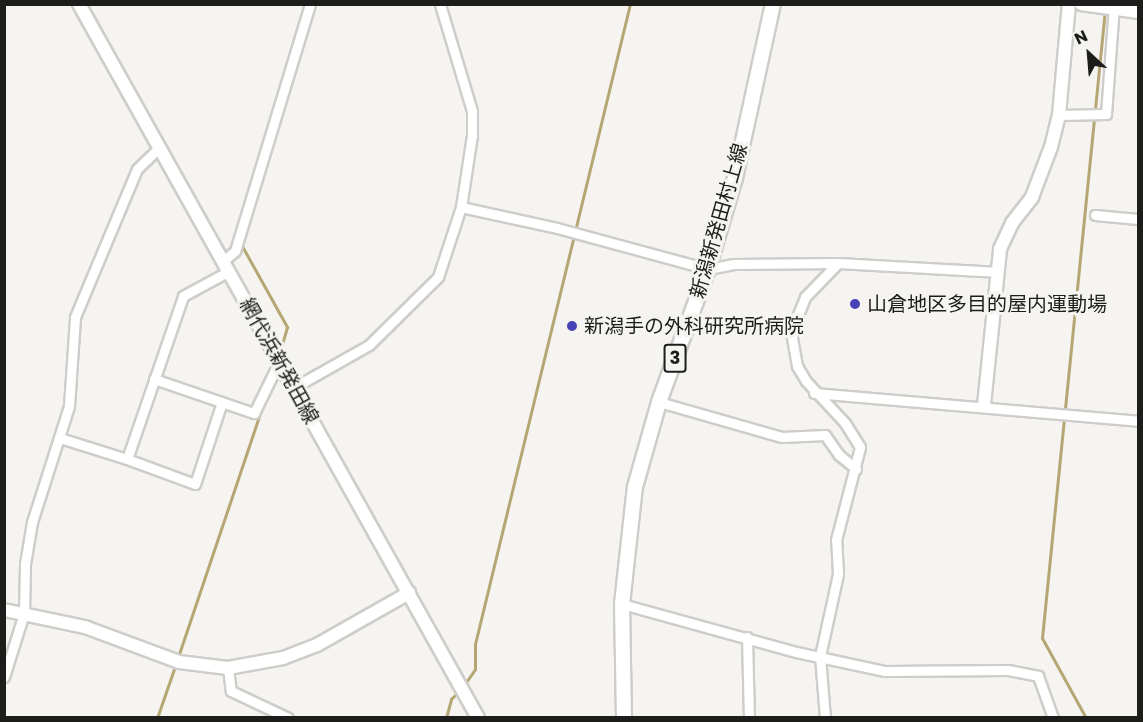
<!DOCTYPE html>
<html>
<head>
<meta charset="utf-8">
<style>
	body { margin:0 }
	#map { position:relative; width:1143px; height:722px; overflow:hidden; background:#f5f4f1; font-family:Poppins,"Noto Sans JP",sans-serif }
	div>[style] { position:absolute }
	.stream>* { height:3px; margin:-1.5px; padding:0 1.5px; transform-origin:1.5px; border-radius:1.5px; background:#b5a774 }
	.roads { filter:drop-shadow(2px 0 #cecdca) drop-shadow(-2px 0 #cecdca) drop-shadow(0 2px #cecdca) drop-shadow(0 -2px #cecdca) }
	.street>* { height:9px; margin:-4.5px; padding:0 4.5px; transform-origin:4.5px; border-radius:4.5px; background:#fff }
	.secondary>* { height:12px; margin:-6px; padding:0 6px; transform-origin:6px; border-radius:6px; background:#fff }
	.primary>* { height:14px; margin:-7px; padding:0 7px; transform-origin:7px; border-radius:7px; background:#fff }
	.dots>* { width:16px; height:16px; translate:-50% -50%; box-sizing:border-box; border:3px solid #f5f4f1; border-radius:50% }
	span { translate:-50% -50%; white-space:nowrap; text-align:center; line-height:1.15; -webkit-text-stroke:6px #f5f4f1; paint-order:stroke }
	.shield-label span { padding:2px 4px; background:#f5f4f1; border:2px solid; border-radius:4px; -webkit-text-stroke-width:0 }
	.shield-label { font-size:18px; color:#1d1d1b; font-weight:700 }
	.street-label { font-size:20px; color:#1d1d1b }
	.poi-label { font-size:20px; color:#1d1d1b }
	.left { translate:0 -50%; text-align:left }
	.frame { position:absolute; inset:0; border:6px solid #1d1d1b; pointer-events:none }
	.north { position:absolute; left:1059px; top:24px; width:60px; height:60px; -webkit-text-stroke:4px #f5f4f1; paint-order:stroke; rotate:334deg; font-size:16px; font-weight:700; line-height:24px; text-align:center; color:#1d1d1b }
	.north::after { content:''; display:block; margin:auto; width:21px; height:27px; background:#1d1d1b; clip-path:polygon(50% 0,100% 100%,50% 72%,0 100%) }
</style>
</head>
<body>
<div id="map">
	<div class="stream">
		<i style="left:251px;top:214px;width:33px;rotate:106deg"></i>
		<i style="left:242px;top:246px;width:93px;rotate:60.9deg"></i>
		<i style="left:287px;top:327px;width:29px;rotate:106deg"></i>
		<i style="left:178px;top:657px;width:264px;rotate:-71.4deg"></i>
		<i style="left:464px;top:685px;width:19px;rotate:-55deg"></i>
		<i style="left:475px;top:669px;width:25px;rotate:-90deg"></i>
		<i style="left:475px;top:644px;width:659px;rotate:-76.39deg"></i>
		<i style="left:157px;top:718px;width:58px;rotate:-70.9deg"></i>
		<i style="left:446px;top:718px;width:20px;rotate:-75deg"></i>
		<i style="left:451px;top:699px;width:13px;rotate:-45deg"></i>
		<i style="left:1086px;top:718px;width:91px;rotate:-118.8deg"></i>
		<i style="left:1042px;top:638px;width:632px;rotate:-84.28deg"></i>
	</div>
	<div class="roads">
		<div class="street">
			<i style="left:1059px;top:115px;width:47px;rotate:-1.2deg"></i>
			<i style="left:1106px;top:114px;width:110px;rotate:-85.8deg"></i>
			<i style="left:461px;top:207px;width:98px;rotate:12.3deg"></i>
			<i style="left:557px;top:228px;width:156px;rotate:15.2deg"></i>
			<i style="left:708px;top:269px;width:26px;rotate:-11deg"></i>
			<i style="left:734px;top:264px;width:104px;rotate:-0.6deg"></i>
			<i style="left:838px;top:263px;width:159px;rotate:3.2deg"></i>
			<i style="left:1095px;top:215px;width:43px;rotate:5.3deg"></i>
			<i style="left:223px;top:261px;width:16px;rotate:-40deg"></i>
			<i style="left:235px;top:251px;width:258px;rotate:-73.1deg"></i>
			<i style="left:154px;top:379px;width:106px;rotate:18.8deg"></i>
			<i style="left:254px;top:413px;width:57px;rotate:-63.9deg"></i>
			<i style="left:293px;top:388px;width:87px;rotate:-29.5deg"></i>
			<i style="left:369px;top:345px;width:97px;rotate:-44.6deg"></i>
			<i style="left:438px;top:277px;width:74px;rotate:-71.8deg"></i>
			<i style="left:461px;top:207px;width:73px;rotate:-81.3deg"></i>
			<i style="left:472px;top:135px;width:24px;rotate:-90deg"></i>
			<i style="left:472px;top:111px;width:112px;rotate:-106.7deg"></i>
			<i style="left:814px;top:393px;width:325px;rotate:4.9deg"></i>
			<i style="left:659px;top:402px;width:128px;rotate:15.9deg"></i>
			<i style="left:782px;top:437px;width:43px;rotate:-2.7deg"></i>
			<i style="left:825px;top:435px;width:24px;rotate:55deg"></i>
			<i style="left:839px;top:455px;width:22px;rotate:39deg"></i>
			<i style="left:60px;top:438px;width:70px;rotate:17.4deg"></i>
			<i style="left:127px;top:459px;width:172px;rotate:-71deg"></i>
			<i style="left:183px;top:296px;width:52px;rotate:-28.5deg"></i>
			<i style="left:127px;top:459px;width:72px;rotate:20.2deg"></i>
			<i style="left:195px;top:484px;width:86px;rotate:-71.8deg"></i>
			<i style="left:622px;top:604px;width:180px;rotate:15.4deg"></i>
			<i style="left:796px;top:652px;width:91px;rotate:12.1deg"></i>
			<i style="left:885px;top:671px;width:123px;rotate:-0.5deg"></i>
			<i style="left:1008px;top:670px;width:31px;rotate:11deg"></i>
			<i style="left:1038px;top:676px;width:45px;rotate:70.3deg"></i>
			<i style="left:747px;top:637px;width:81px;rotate:88.6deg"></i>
			<i style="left:228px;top:668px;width:23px;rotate:83deg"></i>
			<i style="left:231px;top:691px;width:63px;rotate:25.3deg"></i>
			<i style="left:4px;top:677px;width:67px;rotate:-72.6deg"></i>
			<i style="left:24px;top:613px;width:49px;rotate:-88.8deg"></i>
			<i style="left:25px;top:564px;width:43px;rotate:-80.5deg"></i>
			<i style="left:32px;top:522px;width:122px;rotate:-72.3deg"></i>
			<i style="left:69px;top:406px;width:89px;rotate:-86.1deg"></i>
			<i style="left:75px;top:317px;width:160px;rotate:-67.3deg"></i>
			<i style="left:137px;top:169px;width:32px;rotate:-44deg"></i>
			<i style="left:825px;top:718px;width:62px;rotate:-94.6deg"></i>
			<i style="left:820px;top:656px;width:84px;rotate:-77.6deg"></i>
			<i style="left:838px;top:574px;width:34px;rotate:-93deg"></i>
			<i style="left:836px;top:540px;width:96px;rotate:-75.5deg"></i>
			<i style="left:860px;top:447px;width:28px;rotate:-122deg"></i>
			<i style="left:845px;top:423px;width:57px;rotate:-132.9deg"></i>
			<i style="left:806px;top:381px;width:17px;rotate:-121deg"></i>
			<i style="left:797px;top:366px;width:35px;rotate:-100deg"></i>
			<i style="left:791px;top:332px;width:38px;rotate:-68deg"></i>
			<i style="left:805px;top:297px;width:47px;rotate:-45.9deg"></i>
		</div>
		<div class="secondary">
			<i style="left:79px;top:4px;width:818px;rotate:60.8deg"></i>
			<i style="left:1081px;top:4px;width:58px;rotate:8deg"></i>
			<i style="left:984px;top:405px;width:157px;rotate:-84.1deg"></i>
			<i style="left:1000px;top:249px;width:29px;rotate:-65deg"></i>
			<i style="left:1012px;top:223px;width:33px;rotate:-52deg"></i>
			<i style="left:1032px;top:197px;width:53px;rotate:-69.2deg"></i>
			<i style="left:1051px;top:147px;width:33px;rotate:-76deg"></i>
			<i style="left:1059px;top:115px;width:111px;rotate:-84.9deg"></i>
			<i style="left:4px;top:610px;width:83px;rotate:11.9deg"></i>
			<i style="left:85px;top:627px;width:100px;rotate:20.4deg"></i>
			<i style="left:179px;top:662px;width:49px;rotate:7deg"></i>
			<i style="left:228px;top:668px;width:56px;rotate:-10.3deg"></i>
			<i style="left:283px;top:658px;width:36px;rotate:-21deg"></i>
			<i style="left:317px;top:645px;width:106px;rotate:-29.5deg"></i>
		</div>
		<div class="primary">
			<i style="left:624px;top:718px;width:114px;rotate:-91deg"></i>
			<i style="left:622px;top:604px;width:118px;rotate:-83.7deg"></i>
			<i style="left:635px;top:487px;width:88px;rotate:-74.2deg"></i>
			<i style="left:659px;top:402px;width:142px;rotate:-69.8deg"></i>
			<i style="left:708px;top:269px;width:95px;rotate:-73.5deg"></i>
			<i style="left:735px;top:178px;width:178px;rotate:-77.7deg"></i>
		</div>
	</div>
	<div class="dots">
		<i style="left:855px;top:304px;background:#4842b9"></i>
		<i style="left:572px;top:326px;background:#4842b9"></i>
	</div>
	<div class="shield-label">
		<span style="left:675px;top:358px">3</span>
	</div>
	<div class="street-label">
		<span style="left:719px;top:221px;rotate:-74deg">新潟新発田村上線</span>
		<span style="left:279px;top:361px;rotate:61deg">網代浜新発田線</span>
	</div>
	<div class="poi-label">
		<span class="left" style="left:867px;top:304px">山倉地区多目的屋内運動場</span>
		<span class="left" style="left:584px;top:326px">新潟手の外科研究所病院</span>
	</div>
	<div class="frame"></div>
	<div class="north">N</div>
</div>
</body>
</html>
